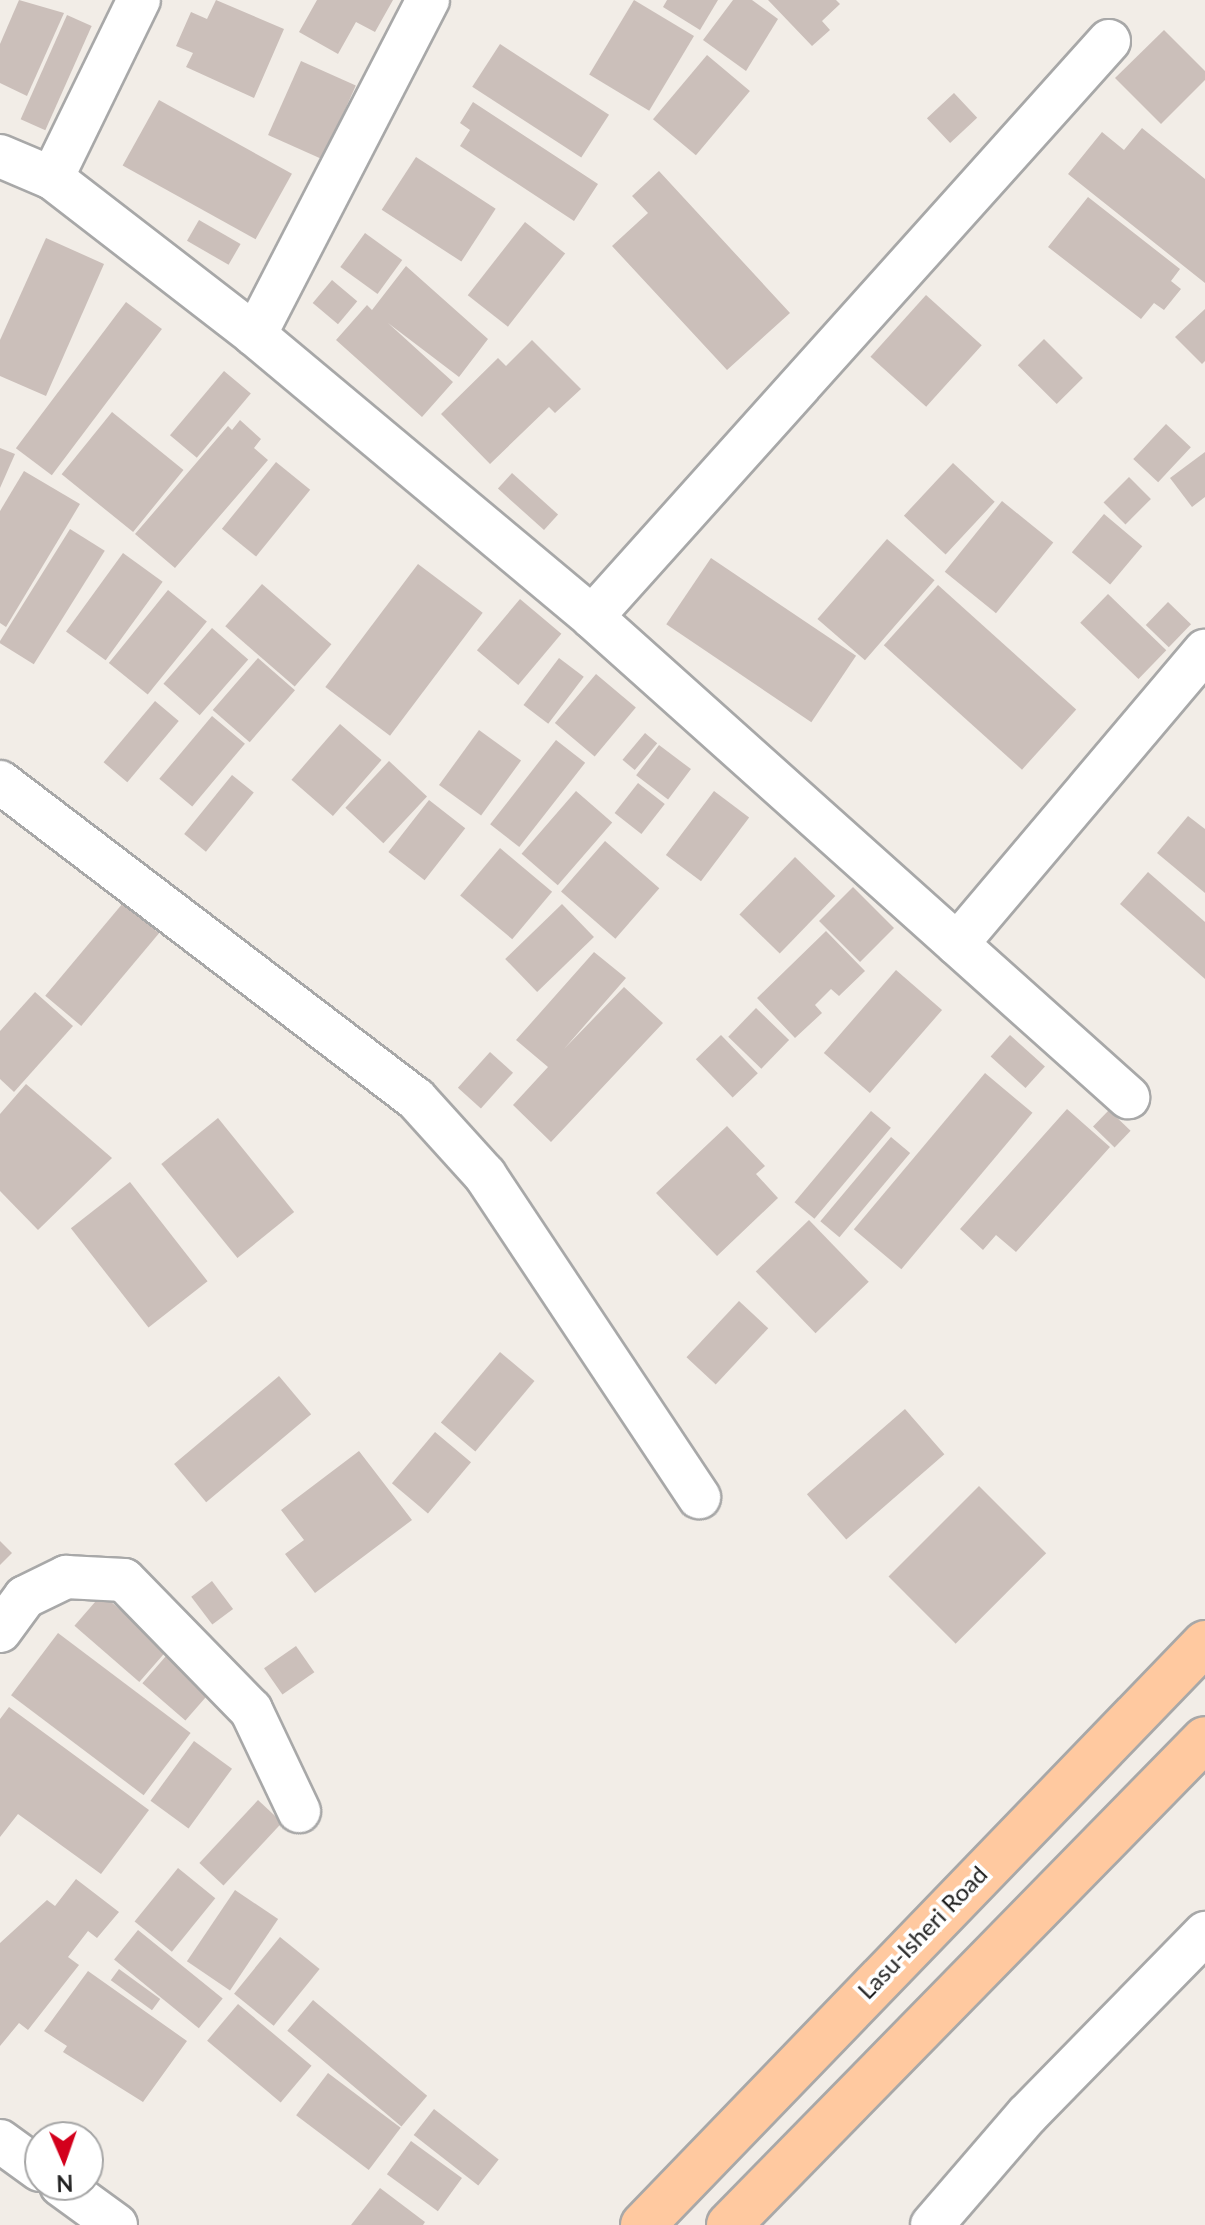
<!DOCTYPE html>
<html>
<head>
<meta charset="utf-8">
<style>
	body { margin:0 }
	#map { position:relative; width:1205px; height:2225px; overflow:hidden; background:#f2ede7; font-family:Lato,sans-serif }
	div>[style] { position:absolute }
	.building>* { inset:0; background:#cbbfba; transform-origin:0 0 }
	.roads { filter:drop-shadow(2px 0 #a8a8a8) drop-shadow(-2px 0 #a8a8a8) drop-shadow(0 2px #a8a8a8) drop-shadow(0 -2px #a8a8a8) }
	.minor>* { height:42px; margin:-21px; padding:0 21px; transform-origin:21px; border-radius:21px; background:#fff }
	.major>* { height:44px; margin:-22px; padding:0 22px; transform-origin:22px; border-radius:22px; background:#ffc9a0 }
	span { translate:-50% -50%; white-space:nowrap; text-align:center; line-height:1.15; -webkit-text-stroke:8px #fff; paint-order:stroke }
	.street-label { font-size:24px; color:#212121 }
	.north { position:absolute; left:24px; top:2121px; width:80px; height:80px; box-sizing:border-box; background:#fff; border:2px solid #a6a6a6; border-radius:50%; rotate:178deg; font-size:22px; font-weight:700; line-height:32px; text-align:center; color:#212121 }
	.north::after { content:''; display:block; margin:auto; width:28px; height:36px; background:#d3001c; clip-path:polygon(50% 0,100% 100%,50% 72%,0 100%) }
</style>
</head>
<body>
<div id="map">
	<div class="building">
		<i style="clip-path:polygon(19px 0,64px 13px,27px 96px,0 83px,0 44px)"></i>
		<i style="clip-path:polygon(216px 0,284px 29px,254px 98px,186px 67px,193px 53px,176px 46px,191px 12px,207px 19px)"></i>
		<i style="clip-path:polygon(317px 0,393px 0,375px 32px,356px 22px,338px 54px,299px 32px)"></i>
		<i style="left:634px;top:0;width:70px;height:87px;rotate:31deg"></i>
		<i style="clip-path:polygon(667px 0,718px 0,700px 30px,663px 7px)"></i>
		<i style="clip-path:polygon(733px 0,752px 0,778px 19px,746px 71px,703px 40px)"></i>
		<i style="clip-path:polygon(768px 0,836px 0,840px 4px,822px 21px,830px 30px,812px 46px)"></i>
		<i style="left:67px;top:15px;width:27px;height:114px;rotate:24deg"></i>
		<i style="clip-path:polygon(1164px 30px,1205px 71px,1205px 80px,1161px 124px,1115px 78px)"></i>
		<i style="left:500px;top:44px;width:130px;height:51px;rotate:33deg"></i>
		<i style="left:707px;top:55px;width:56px;height:84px;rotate:40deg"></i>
		<i style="left:301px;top:61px;width:60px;height:81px;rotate:24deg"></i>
		<i style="left:954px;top:93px;width:34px;height:37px;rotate:47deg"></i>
		<i style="left:159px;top:100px;width:152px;height:75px;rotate:29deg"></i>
		<i style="clip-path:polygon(473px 102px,598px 184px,574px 221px,460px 146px,470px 130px,460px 123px)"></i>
		<i style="clip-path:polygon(1142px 128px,1205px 179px,1205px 283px,1068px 174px,1102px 132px,1124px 150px)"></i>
		<i style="left:416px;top:157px;width:95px;height:63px;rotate:33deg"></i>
		<i style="clip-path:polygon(659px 171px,790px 313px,727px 370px,612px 246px,648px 213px,632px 196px)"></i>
		<i style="clip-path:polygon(1088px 197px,1180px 269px,1171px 281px,1181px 289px,1164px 310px,1154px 303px,1141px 319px,1048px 247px)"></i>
		<i style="left:199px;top:220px;width:48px;height:24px;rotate:30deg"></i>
		<i style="left:525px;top:222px;width:51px;height:93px;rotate:38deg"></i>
		<i style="left:365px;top:233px;width:46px;height:42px;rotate:36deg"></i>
		<i style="clip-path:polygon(46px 238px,104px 264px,46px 396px,0 376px,0 340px)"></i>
		<i style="clip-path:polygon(406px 266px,488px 339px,459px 377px,388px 323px,453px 382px,422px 417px,336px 340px,367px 305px,372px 310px)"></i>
		<i style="left:332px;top:280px;width:33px;height:30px;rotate:40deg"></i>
		<i style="left:926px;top:295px;width:75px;height:83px;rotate:42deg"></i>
		<i style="left:126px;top:302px;width:45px;height:183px;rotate:37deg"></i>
		<i style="clip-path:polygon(1205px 309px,1205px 361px,1202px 364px,1175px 337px)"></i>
		<i style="left:1044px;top:339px;width:55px;height:37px;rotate:45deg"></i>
		<i style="clip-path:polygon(532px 340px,581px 389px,555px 413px,549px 407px,490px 464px,441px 414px,498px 358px,506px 366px)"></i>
		<i style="left:224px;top:371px;width:35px;height:84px;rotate:40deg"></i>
		<i style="left:112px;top:412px;width:92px;height:80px;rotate:39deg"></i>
		<i style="clip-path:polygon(240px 420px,261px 439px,254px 448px,268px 460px,175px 568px,135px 534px,228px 426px,232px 430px)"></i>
		<i style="left:1166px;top:424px;width:34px;height:48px;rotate:43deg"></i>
		<i style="clip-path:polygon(0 448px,15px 454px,0 488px)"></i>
		<i style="clip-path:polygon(1205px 452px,1205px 497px,1192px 507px,1170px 478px)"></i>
		<i style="left:276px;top:462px;width:44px;height:86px;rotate:39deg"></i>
		<i style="left:953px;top:463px;width:57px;height:72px;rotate:43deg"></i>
		<i style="clip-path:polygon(24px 471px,80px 504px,6px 627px,0 623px,0 511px)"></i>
		<i style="left:512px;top:473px;width:62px;height:21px;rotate:42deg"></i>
		<i style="left:1129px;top:477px;width:31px;height:36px;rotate:45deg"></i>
		<i style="left:1002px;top:501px;width:66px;height:91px;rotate:39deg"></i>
		<i style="left:1104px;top:514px;width:50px;height:50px;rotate:40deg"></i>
		<i style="left:70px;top:529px;width:41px;height:134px;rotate:32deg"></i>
		<i style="left:887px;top:539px;width:63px;height:106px;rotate:41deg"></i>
		<i style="left:123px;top:553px;width:49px;height:97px;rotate:36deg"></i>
		<i style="left:711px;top:558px;width:175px;height:80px;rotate:34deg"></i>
		<i style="left:418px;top:564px;width:81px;height:154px;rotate:37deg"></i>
		<i style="left:262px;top:584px;width:92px;height:56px;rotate:41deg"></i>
		<i style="left:938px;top:585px;width:186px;height:81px;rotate:42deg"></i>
		<i style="left:168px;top:590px;width:50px;height:94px;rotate:39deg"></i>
		<i style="left:1108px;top:594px;width:81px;height:40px;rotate:44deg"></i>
		<i style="left:520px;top:599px;width:54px;height:67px;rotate:40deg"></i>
		<i style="left:1168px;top:602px;width:32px;height:32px;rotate:44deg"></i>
		<i style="left:212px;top:628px;width:48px;height:74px;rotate:41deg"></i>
		<i style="left:258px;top:658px;width:49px;height:69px;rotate:41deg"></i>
		<i style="left:559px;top:658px;width:31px;height:59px;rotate:37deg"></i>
		<i style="left:596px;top:674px;width:52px;height:64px;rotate:40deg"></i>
		<i style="left:155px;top:701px;width:31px;height:80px;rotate:40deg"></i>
		<i style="left:212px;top:716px;width:43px;height:82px;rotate:40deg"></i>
		<i style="left:340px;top:724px;width:55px;height:74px;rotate:41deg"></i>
		<i style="left:479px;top:730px;width:52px;height:68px;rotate:36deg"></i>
		<i style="left:645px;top:733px;width:16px;height:35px;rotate:40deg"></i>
		<i style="left:556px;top:740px;width:37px;height:107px;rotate:38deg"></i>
		<i style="left:659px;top:745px;width:40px;height:38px;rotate:37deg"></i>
		<i style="left:389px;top:761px;width:52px;height:64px;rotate:43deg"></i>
		<i style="left:232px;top:775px;width:28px;height:76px;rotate:39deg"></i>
		<i style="left:638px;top:783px;width:34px;height:38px;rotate:38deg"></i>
		<i style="left:576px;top:791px;width:48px;height:83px;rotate:41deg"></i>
		<i style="left:714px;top:791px;width:44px;height:80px;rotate:37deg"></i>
		<i style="left:429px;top:800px;width:46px;height:66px;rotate:38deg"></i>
		<i style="clip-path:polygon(1188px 816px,1205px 829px,1205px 893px,1157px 853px)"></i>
		<i style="left:605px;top:841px;width:72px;height:67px;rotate:41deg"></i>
		<i style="left:500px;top:848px;width:68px;height:62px;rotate:40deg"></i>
		<i style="left:795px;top:857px;width:56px;height:80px;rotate:44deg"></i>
		<i style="clip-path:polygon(1148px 872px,1205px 922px,1205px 979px,1120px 904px)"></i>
		<i style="left:853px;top:887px;width:58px;height:48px;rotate:45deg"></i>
		<i style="left:123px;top:903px;width:47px;height:121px;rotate:40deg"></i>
		<i style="left:562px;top:904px;width:46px;height:79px;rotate:46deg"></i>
		<i style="clip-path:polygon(826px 931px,865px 971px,839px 996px,831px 989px,815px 1005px,822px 1013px,795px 1038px,757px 998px)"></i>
		<i style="clip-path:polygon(594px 952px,626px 978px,564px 1049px,624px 987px,663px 1023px,551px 1142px,513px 1105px,548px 1067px,516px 1040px)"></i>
		<i style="left:896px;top:970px;width:61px;height:110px;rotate:41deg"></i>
		<i style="clip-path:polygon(35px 992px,73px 1026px,14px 1092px,0 1079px,0 1031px)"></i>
		<i style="left:756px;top:1008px;width:46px;height:40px;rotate:44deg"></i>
		<i style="left:721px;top:1035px;width:53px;height:35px;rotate:46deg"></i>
		<i style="left:1010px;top:1035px;width:47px;height:29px;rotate:42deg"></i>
		<i style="left:490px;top:1052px;width:31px;height:48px;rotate:42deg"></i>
		<i style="left:985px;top:1073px;width:62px;height:204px;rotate:40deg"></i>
		<i style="clip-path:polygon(26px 1084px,112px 1158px,38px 1230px,0 1191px,0 1114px)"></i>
		<i style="clip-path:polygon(1067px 1109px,1110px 1147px,1016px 1252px,996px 1235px,983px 1250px,960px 1229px)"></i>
		<i style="left:1109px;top:1110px;width:30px;height:23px;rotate:44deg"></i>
		<i style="left:871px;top:1111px;width:26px;height:119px;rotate:40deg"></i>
		<i style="left:218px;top:1118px;width:121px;height:73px;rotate:51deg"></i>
		<i style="clip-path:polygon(727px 1126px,765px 1166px,756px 1174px,778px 1198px,717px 1256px,656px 1193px)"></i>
		<i style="left:891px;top:1137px;width:25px;height:110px;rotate:40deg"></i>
		<i style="left:130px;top:1182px;width:126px;height:75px;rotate:52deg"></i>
		<i style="left:809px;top:1220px;width:86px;height:74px;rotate:46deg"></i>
		<i style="left:739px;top:1301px;width:40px;height:77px;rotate:43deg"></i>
		<i style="left:500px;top:1352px;width:45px;height:92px;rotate:40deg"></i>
		<i style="left:279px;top:1376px;width:50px;height:137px;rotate:50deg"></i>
		<i style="left:905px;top:1409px;width:60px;height:130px;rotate:49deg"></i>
		<i style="left:435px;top:1432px;width:47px;height:67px;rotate:40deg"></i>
		<i style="clip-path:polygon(359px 1451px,412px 1520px,315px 1593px,285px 1554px,304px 1540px,281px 1510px)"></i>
		<i style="left:979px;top:1486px;width:95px;height:128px;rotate:45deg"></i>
		<i style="clip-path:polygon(0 1541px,12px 1553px,0 1565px)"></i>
		<i style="left:212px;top:1581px;width:35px;height:26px;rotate:53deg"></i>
		<i style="left:102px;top:1594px;width:86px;height:42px;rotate:41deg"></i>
		<i style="left:58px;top:1633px;width:166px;height:78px;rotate:37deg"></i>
		<i style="left:296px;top:1646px;width:32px;height:39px;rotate:55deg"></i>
		<i style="left:166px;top:1656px;width:57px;height:36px;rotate:41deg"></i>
		<i style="clip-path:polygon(9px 1707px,149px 1810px,101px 1874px,18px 1814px,0 1837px,0 1719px)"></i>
		<i style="left:194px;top:1741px;width:47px;height:74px;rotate:36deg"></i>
		<i style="left:258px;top:1800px;width:33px;height:86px;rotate:43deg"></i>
		<i style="left:178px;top:1868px;width:48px;height:69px;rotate:39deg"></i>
		<i style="clip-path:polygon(76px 1879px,119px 1912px,97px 1938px,88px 1931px,68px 1957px,79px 1965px,28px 2030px,19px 2023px,0 2046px,0 1943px,47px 1900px,55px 1906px)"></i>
		<i style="left:235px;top:1890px;width:52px;height:86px;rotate:34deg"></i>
		<i style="left:138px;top:1930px;width:109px;height:38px;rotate:39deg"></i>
		<i style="left:280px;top:1937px;width:51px;height:73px;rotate:39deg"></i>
		<i style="left:119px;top:1969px;width:51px;height:14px;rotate:36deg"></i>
		<i style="clip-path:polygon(88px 1971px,187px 2041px,143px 2102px,63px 2052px,67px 2046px,44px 2031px)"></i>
		<i style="left:313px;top:2000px;width:149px;height:40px;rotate:40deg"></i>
		<i style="left:238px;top:2004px;width:96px;height:48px;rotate:40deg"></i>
		<i style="left:328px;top:2073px;width:91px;height:53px;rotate:37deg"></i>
		<i style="left:434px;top:2109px;width:82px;height:33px;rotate:38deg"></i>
		<i style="left:411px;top:2141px;width:63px;height:41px;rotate:36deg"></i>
		<i style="clip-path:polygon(380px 2188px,425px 2222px,423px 2225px,351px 2225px)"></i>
	</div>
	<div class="roads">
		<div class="minor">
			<i style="left:0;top:156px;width:56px;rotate:22.9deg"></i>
			<i style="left:52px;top:178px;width:257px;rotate:37.7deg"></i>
			<i style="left:255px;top:335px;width:439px;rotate:39.9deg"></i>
			<i style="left:592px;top:617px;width:720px;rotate:41.85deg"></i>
			<i style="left:52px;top:178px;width:198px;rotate:-64deg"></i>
			<i style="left:255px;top:335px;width:377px;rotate:-62.7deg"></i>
			<i style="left:592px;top:617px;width:774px;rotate:-48.09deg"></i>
			<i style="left:0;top:782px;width:523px;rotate:37.31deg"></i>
			<i style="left:416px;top:1099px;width:103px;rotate:47.8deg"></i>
			<i style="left:485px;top:1175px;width:387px;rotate:56.4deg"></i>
			<i style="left:957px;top:944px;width:384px;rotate:-49.8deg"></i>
			<i style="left:0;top:1631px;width:42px;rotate:-53.7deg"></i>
			<i style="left:25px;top:1597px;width:46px;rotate:-26deg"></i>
			<i style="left:66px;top:1577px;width:58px;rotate:3deg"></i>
			<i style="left:124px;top:1580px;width:182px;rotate:45.7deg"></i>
			<i style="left:251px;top:1710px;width:112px;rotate:64.6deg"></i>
			<i style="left:0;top:2141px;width:49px;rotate:35.9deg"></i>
			<i style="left:61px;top:2185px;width:68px;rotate:36deg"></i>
			<i style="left:932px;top:2225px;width:145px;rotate:-49.2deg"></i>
			<i style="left:1027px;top:2115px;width:255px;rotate:-45.6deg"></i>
		</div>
		<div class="major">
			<i style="left:643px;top:2225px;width:809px;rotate:-46deg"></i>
			<i style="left:729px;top:2225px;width:680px;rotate:-45.6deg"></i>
		</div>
	</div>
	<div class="street-label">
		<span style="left:922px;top:1932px;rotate:-46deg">Lasu-Isheri Road</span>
	</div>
	<div class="north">N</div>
</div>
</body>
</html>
